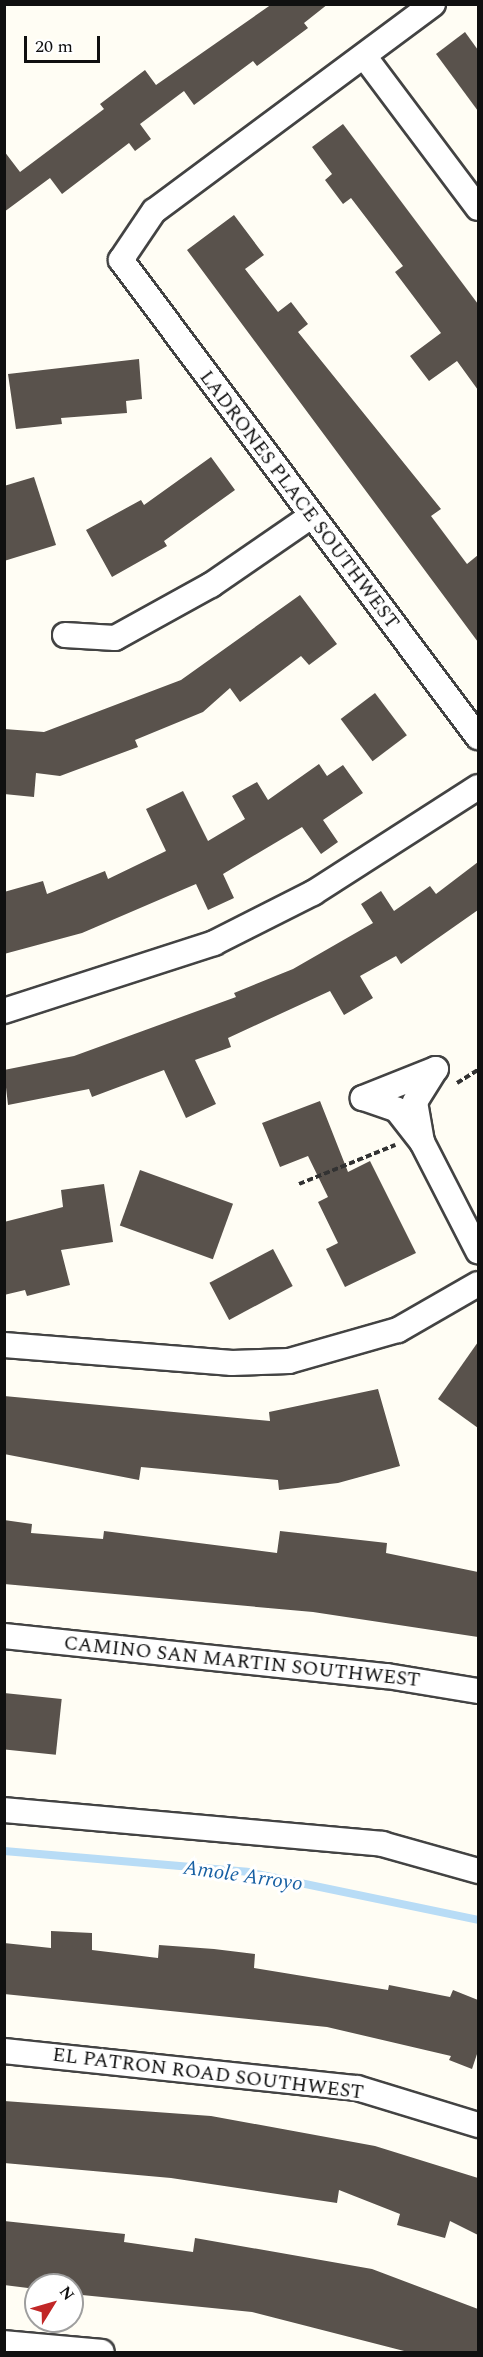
<!DOCTYPE html>
<html>
<head>
<meta charset="utf-8">
<style>
	body { margin:0 }
	#map { position:relative; width:483px; height:2357px; overflow:hidden; background:#fffdf4; font-family:Spectral,serif }
	div>[style] { position:absolute }
	.stream>* { height:8px; margin:-4px; padding:0 4px; transform-origin:4px; border-radius:4px; background:#b8dcf6 }
	.building>* { inset:0; background:#59524c; transform-origin:0 0 }
	.path>* { height:4px; margin-top:-2px; transform-origin:0; background:repeating-linear-gradient(90deg,#323232 0 6px,transparent 0 9px) }
	.roads { filter:drop-shadow(2px 0 #434343) drop-shadow(-2px 0 #434343) drop-shadow(0 2px #434343) drop-shadow(0 -2px #434343) }
	.minor>* { height:24px; margin:-12px; padding:0 12px; transform-origin:12px; border-radius:12px; background:#fff }
	span { translate:-50% -50%; white-space:nowrap; text-align:center; line-height:1.15; -webkit-text-stroke:6px #fff; paint-order:stroke }
	.street-label { font-size:20px; color:#101010 }
	.water-label { font-size:21px; color:#1860a3; font-style:italic }
	.frame { position:absolute; inset:0; border:6px solid #101010; pointer-events:none }
	.north { position:absolute; left:24px; top:2273px; width:60px; height:60px; box-sizing:border-box; background:#fff; border:2px solid #9f9f9f; border-radius:50%; rotate:53deg; font-size:16px; font-weight:700; line-height:24px; text-align:center; color:#101010 }
	.north::after { content:''; display:block; margin:auto; width:21px; height:27px; background:#c12727; clip-path:polygon(50% 0,100% 100%,50% 72%,0 100%) }
	.scale { position:absolute; left:24px; top:36px; width:76px; height:27px; box-sizing:border-box; border:3px solid #101010; border-top:0; padding-left:8px; font-size:18px; line-height:21px; white-space:nowrap; color:#101010; -webkit-text-stroke:4px #fff; paint-order:stroke }
</style>
</head>
<body>
<div id="map">
	<div class="stream">
		<i style="left:4px;top:1851px;width:244px;rotate:4.9deg"></i>
		<i style="left:247px;top:1872px;width:236px;rotate:11.7deg"></i>
	</div>
	<div class="building">
		<i style="clip-path:polygon(272px 4px,328px 4px,304px 23px,308px 28px,257px 66px,253px 61px,194px 105px,184px 91px,140px 124px,151px 139px,135px 151px,129px 143px,62px 194px,50px 178px,4px 212px,4px 151px,20px 172px,104px 109px,100px 104px,145px 70px,156px 85px)"></i>
		<i style="clip-path:polygon(465px 32px,478px 50px,478px 111px,436px 54px)"></i>
		<i style="clip-path:polygon(343px 124px,478px 304px,478px 390px,457px 361px,429px 381px,410px 356px,441px 333px,395px 272px,403px 266px,351px 198px,343px 204px,325px 180px,332px 174px,312px 147px)"></i>
		<i style="clip-path:polygon(234px 215px,264px 255px,245px 269px,278px 312px,291px 302px,308px 324px,298px 332px,441px 509px,431px 516px,467px 564px,478px 555px,478px 642px,187px 250px)"></i>
		<i style="clip-path:polygon(139px 359px,142px 399px,126px 401px,127px 413px,61px 418px,62px 424px,16px 429px,8px 374px)"></i>
		<i style="clip-path:polygon(211px 457px,235px 490px,164px 541px,167px 546px,112px 577px,86px 530px,141px 500px,144px 505px)"></i>
		<i style="clip-path:polygon(34px 477px,56px 545px,4px 561px,4px 486px)"></i>
		<i style="clip-path:polygon(300px 595px,337px 644px,309px 665px,301px 656px,240px 702px,230px 688px,203px 712px,135px 740px,138px 747px,60px 776px,36px 773px,34px 797px,4px 794px,4px 729px,44px 732px,181px 680px)"></i>
		<i style="left:375px;top:693px;width:53px;height:43px;rotate:53deg"></i>
		<i style="clip-path:polygon(319px 764px,327px 776px,343px 765px,363px 793px,323px 820px,338px 842px,321px 854px,302px 827px,223px 874px,234px 898px,208px 910px,196px 884px,82px 933px,4px 954px,4px 892px,43px 881px,47px 894px,105px 871px,108px 879px,166px 851px,146px 809px,183px 791px,208px 841px,245px 819px,232px 796px,257px 782px,268px 800px)"></i>
		<i style="clip-path:polygon(478px 862px,478px 910px,401px 964px,396px 956px,360px 976px,373px 998px,344px 1015px,330px 991px,228px 1038px,231px 1047px,195px 1060px,216px 1104px,186px 1118px,164px 1070px,92px 1097px,89px 1089px,8px 1105px,4px 1070px,74px 1056px,236px 997px,234px 993px,293px 969px,373px 923px,361px 904px,381px 891px,394px 911px,430px 886px,436px 894px)"></i>
		<i style="clip-path:polygon(320px 1101px,348px 1172px,370px 1161px,416px 1253px,345px 1287px,326px 1249px,338px 1243px,318px 1202px,328px 1197px,308px 1156px,280px 1167px,262px 1123px)"></i>
		<i style="left:140px;top:1170px;width:99px;height:59px;rotate:20deg"></i>
		<i style="clip-path:polygon(104px 1184px,113px 1242px,61px 1250px,70px 1285px,27px 1296px,25px 1290px,4px 1295px,4px 1222px,63px 1207px,61px 1190px)"></i>
		<i style="left:273px;top:1249px;width:42px;height:72px;rotate:62deg"></i>
		<i style="clip-path:polygon(478px 1342px,478px 1428px,438px 1399px)"></i>
		<i style="clip-path:polygon(378px 1389px,400px 1466px,338px 1483px,279px 1490px,278px 1480px,141px 1467px,139px 1480px,4px 1454px,4px 1396px,270px 1421px,269px 1412px)"></i>
		<i style="clip-path:polygon(4px 1520px,32px 1524px,31px 1533px,103px 1539px,104px 1531px,277px 1553px,280px 1531px,387px 1543px,386px 1553px,478px 1572px,478px 1637px,313px 1612px,4px 1584px)"></i>
		<i style="left:4px;top:1693px;width:58px;height:56px;rotate:6deg"></i>
		<i style="clip-path:polygon(51px 1931px,92px 1933px,92px 1950px,158px 1958px,159px 1945px,214px 1949px,255px 1954px,254px 1968px,388px 1990px,389px 1985px,450px 1997px,453px 1990px,478px 2000px,478px 2051px,472px 2069px,449px 2060px,451px 2056px,327px 2027px,4px 1994px,4px 1943px,51px 1948px)"></i>
		<i style="clip-path:polygon(4px 2101px,211px 2116px,375px 2146px,478px 2178px,478px 2235px,450px 2221px,445px 2238px,397px 2225px,400px 2214px,339px 2190px,337px 2203px,171px 2178px,4px 2163px)"></i>
		<i style="clip-path:polygon(4px 2221px,125px 2234px,124px 2242px,193px 2252px,195px 2238px,372px 2269px,478px 2309px,478px 2352px,408px 2352px,252px 2312px,72px 2294px,72px 2285px,36px 2289px,4px 2285px)"></i>
	</div>
	<div class="path">
		<i style="left:457px;top:1083px;width:25px;rotate:-32deg"></i>
		<i style="left:299px;top:1184px;width:104px;rotate:-22.1deg"></i>
	</div>
	<div class="roads">
		<div class="minor">
			<i style="left:433px;top:4px;width:347px;rotate:143.4deg"></i>
			<i style="left:154px;top:211px;width:59px;rotate:124deg"></i>
			<i style="left:121px;top:260px;width:596px;rotate:53.19deg"></i>
			<i style="left:364px;top:56px;width:190px;rotate:53.1deg"></i>
			<i style="left:65px;top:635px;width:50px;rotate:3.4deg"></i>
			<i style="left:115px;top:638px;width:110px;rotate:-28.9deg"></i>
			<i style="left:211px;top:585px;width:120px;rotate:-34.5deg"></i>
			<i style="left:4px;top:1011px;width:221px;rotate:-17.9deg"></i>
			<i style="left:214px;top:943px;width:111px;rotate:-26.8deg"></i>
			<i style="left:313px;top:893px;width:196px;rotate:-32.7deg"></i>
			<i style="left:422px;top:1142px;width:41px;rotate:-99.9deg"></i>
			<i style="left:415px;top:1102px;width:39px;rotate:-58deg"></i>
			<i style="left:436px;top:1069px;width:79px;rotate:158.3deg"></i>
			<i style="left:363px;top:1098px;width:36px;rotate:19deg"></i>
			<i style="left:397px;top:1110px;width:41px;rotate:52deg"></i>
			<i style="left:422px;top:1142px;width:123px;rotate:62.8deg"></i>
			<i style="left:4px;top:1345px;width:229px;rotate:4.5deg"></i>
			<i style="left:232px;top:1363px;width:57px;rotate:-2deg"></i>
			<i style="left:289px;top:1361px;width:113px;rotate:-15.9deg"></i>
			<i style="left:398px;top:1330px;width:92px;rotate:-29.9deg"></i>
			<i style="left:4px;top:1636px;width:385px;rotate:6deg"></i>
			<i style="left:387px;top:1676px;width:92px;rotate:9.4deg"></i>
			<i style="left:4px;top:1810px;width:380px;rotate:5.1deg"></i>
			<i style="left:382px;top:1844px;width:100px;rotate:15.7deg"></i>
			<i style="left:4px;top:2051px;width:355px;rotate:6deg"></i>
			<i style="left:357px;top:2088px;width:127px;rotate:17deg"></i>
			<i style="left:4px;top:2343px;width:98px;rotate:5.2deg"></i>
		</div>
	</div>
	<div class="street-label">
		<span style="left:299px;top:500px;rotate:53deg">LADRONES PLACE SOUTHWEST</span>
		<span style="left:242px;top:1662px;rotate:6deg">CAMINO SAN MARTIN SOUTHWEST</span>
		<span style="left:208px;top:2074px;rotate:7deg">EL PATRON ROAD SOUTHWEST</span>
	</div>
	<div class="water-label">
		<span style="left:243px;top:1876px;rotate:8deg">Amole Arroyo</span>
	</div>
	<div class="frame"></div>
	<div class="north">N</div>
	<div class="scale">20 m</div>
</div>
</body>
</html>
